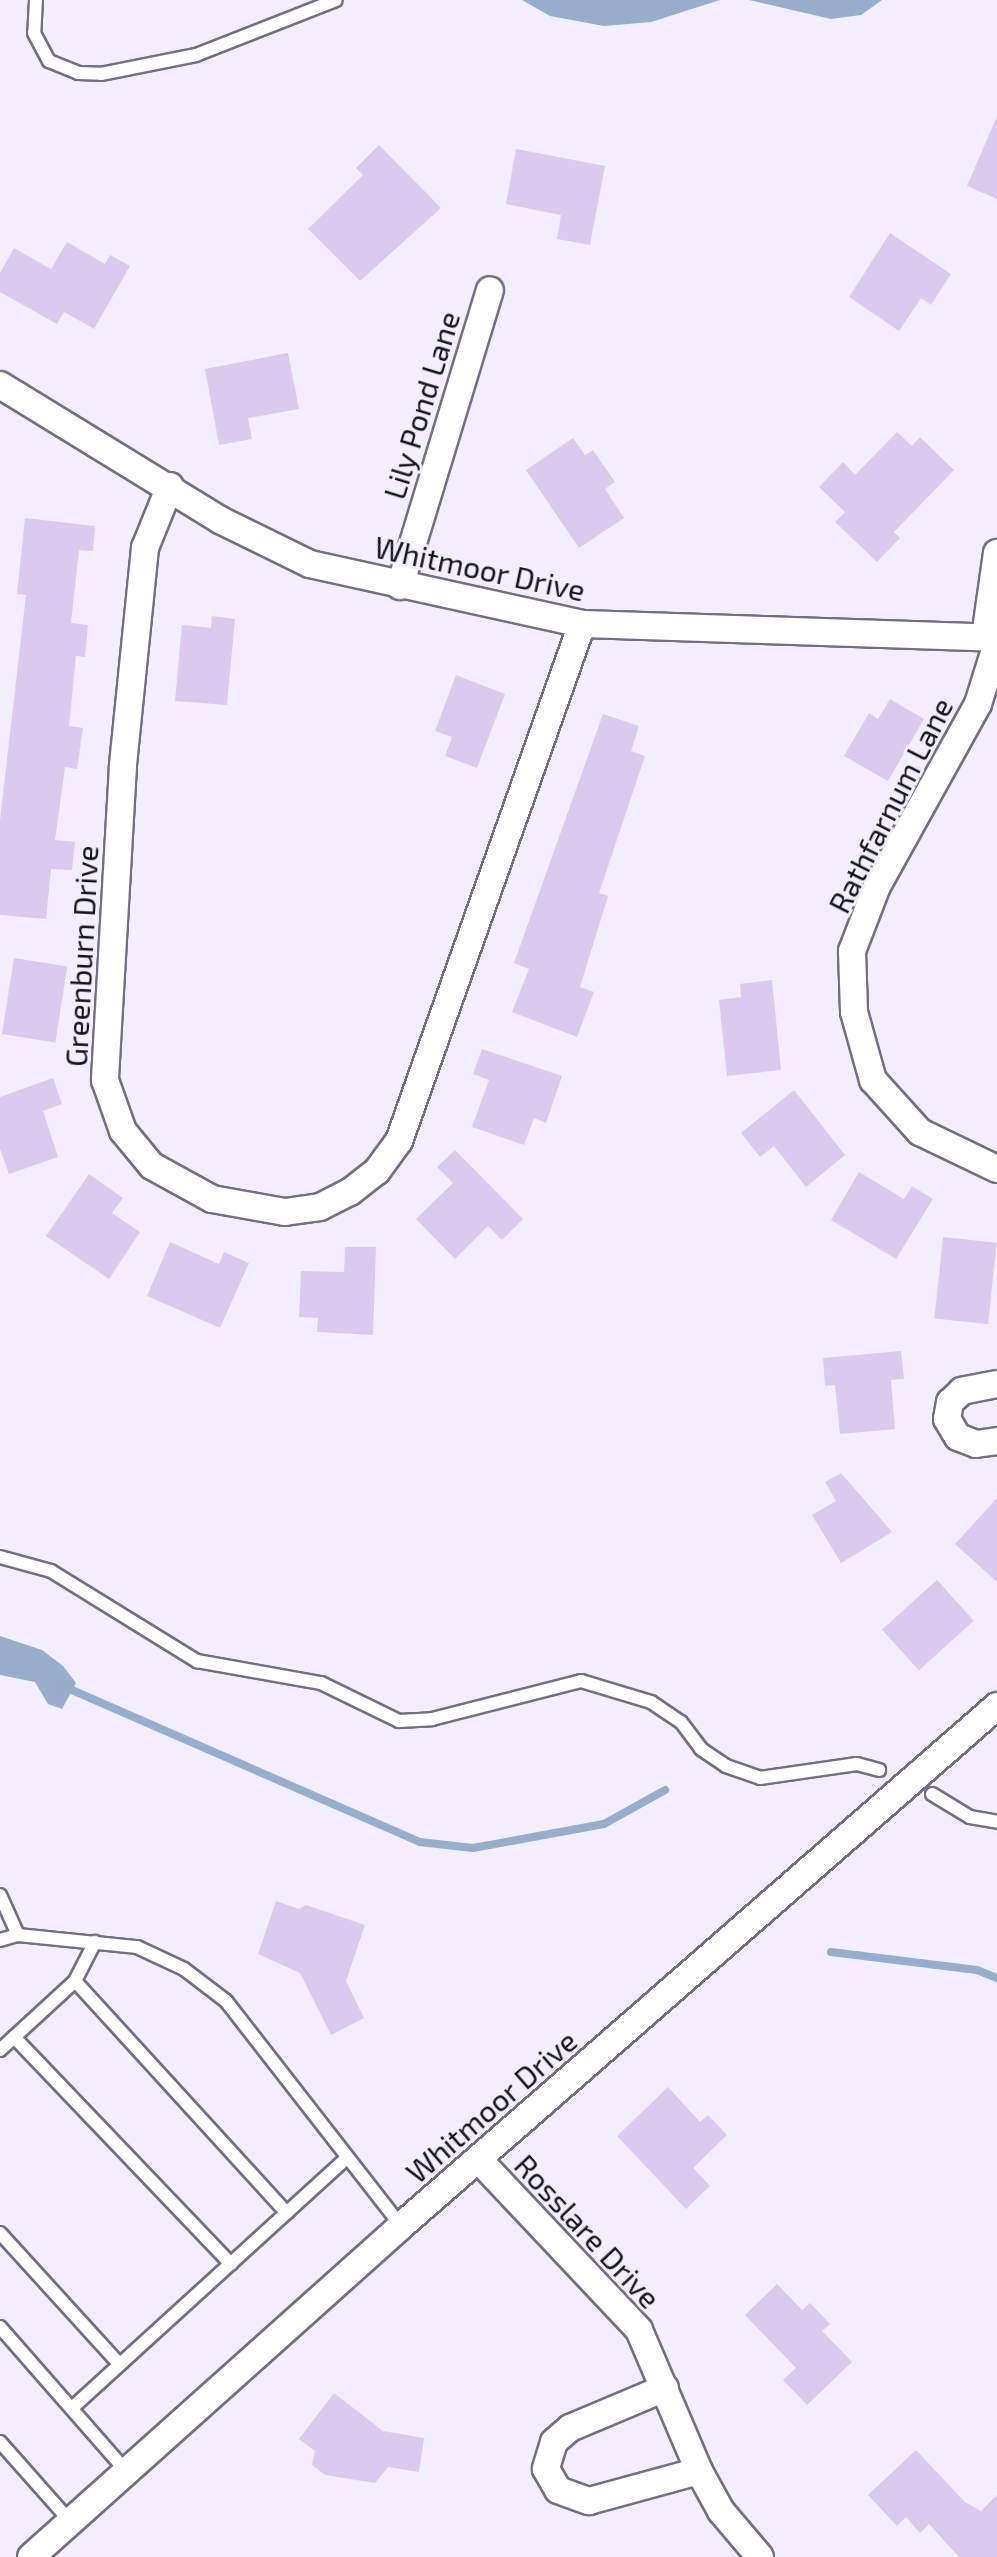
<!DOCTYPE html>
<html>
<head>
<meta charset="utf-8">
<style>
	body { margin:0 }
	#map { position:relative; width:997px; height:2557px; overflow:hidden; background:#f2eefd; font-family:"Exo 2",sans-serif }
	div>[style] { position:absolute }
	.water>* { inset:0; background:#96adcc }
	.stream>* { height:8px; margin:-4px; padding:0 4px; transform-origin:4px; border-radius:4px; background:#96adcc }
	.building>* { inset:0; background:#dccaee; transform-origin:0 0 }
	.roads { filter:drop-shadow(2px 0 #746e84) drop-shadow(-2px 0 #746e84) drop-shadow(0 2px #746e84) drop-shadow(0 -2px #746e84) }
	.service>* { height:12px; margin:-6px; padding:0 6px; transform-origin:6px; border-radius:6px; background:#fff }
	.minor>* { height:26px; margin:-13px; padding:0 13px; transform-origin:13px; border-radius:13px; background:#fff }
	span { translate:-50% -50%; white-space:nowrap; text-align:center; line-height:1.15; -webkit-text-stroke:6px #f2eefd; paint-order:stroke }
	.street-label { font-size:30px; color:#14121a }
</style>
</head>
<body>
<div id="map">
	<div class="water">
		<i style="clip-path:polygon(522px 0,720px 0,651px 22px,604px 26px,550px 16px)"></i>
		<i style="clip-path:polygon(749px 0,882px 0,861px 15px,831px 19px)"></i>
		<i style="clip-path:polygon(0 1636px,42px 1650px,63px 1666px,76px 1683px,62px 1709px,48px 1704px,35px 1682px,0 1675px)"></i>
	</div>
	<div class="stream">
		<i style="left:65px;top:1687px;width:387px;rotate:23.6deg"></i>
		<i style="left:420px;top:1842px;width:53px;rotate:6.5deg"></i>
		<i style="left:473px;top:1848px;width:133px;rotate:-10.4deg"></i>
		<i style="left:604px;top:1824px;width:70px;rotate:-29.1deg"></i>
		<i style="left:831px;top:1952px;width:147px;rotate:7deg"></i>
		<i style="left:977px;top:1970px;width:22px;rotate:22deg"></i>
	</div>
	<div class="building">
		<i style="clip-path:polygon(997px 116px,997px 199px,967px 186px)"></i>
		<i style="clip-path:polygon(379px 145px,441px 208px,360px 281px,308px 229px,363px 175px,356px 168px)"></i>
		<i style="clip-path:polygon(516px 149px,605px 166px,590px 245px,557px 239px,561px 215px,506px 204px)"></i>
		<i style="clip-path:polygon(890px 233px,951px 274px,931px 305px,921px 298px,899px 331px,849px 297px)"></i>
		<i style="clip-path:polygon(67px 242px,105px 264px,110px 255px,130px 266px,94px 329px,64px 312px,57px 324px,0 292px,0 273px,14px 248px,51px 269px)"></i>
		<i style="clip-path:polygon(288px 353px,299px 409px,248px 418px,252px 439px,219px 445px,205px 369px)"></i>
		<i style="clip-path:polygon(897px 432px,912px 446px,920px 437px,954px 470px,894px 532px,900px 538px,877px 562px,835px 522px,845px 512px,819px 487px,843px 462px,855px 475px)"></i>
		<i style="clip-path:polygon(573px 438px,585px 455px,593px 450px,615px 482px,605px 489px,624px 518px,579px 548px,526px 470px)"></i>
		<i style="clip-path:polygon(25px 518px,95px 526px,93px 551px,79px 550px,71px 623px,88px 625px,85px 657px,76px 656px,69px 726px,83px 728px,77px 769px,65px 767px,55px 840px,75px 842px,72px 870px,51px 869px,46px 919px,0 915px,0 820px,26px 595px,17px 594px)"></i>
		<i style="clip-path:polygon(212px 616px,235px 619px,227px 705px,175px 701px,182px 625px,211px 628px)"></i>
		<i style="clip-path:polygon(456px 675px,505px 694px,477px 768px,445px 756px,452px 737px,435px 731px)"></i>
		<i style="clip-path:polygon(890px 699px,924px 719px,888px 781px,844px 756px,869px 713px,878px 719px)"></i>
		<i style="clip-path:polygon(603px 714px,639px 726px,631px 751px,645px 756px,599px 893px,608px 896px,580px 987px,594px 992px,577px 1037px,512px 1012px,529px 969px,514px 963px)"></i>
		<i style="left:14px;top:958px;width:54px;height:77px;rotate:9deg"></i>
		<i style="clip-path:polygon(772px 980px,781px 1070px,727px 1076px,719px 1000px,741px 997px,740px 984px)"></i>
		<i style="clip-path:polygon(482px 1049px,562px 1076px,546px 1123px,534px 1118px,524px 1145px,472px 1127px,489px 1080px,473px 1074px)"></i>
		<i style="clip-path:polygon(53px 1078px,62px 1104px,43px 1111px,58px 1157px,9px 1174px,0 1149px,0 1097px)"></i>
		<i style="clip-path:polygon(794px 1090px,845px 1155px,806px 1187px,774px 1146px,760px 1157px,741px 1133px)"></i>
		<i style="clip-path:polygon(455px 1150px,523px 1219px,502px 1240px,488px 1226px,455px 1259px,416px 1219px,453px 1183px,437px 1167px)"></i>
		<i style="clip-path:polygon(859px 1172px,904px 1199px,912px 1186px,933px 1199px,896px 1259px,831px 1220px)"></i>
		<i style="clip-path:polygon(89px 1174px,123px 1198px,112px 1213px,140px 1232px,109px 1279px,46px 1236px)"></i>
		<i style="left:943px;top:1237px;width:54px;height:82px;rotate:6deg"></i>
		<i style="clip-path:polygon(170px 1242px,219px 1264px,224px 1252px,249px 1263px,220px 1328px,147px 1296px)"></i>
		<i style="clip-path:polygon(345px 1247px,376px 1247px,373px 1335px,317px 1332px,318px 1318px,299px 1317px,301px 1271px,344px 1272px)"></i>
		<i style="clip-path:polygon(901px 1351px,904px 1379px,891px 1380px,895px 1429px,840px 1434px,835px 1385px,825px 1386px,823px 1358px)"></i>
		<i style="clip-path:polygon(841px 1473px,892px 1532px,841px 1563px,812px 1515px,836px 1501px,825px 1482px)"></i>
		<i style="clip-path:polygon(997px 1498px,997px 1582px,955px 1544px)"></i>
		<i style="left:937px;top:1580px;width:55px;height:74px;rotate:48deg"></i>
		<i style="clip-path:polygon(276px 1901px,299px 1909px,306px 1905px,365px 1925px,346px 1981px,364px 2018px,331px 2035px,300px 1973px,258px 1954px)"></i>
		<i style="clip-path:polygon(668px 2087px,700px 2122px,708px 2115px,727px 2135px,693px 2168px,710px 2186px,686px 2209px,617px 2136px)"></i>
		<i style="clip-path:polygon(777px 2284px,802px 2310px,810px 2303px,830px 2324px,822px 2331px,852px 2362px,807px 2405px,783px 2380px,796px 2368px,745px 2315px)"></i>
		<i style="clip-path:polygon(334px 2393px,383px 2431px,424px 2438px,419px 2472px,388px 2467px,375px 2483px,325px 2475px,312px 2465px,315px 2451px,299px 2439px)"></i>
		<i style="clip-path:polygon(916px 2450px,965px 2502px,981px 2511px,997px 2495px,997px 2557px,959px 2557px,929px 2524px,920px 2533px,906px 2517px,897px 2526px,868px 2495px)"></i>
	</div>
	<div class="roads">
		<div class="service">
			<i style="left:36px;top:0;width:33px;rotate:93deg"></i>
			<i style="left:34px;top:33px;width:32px;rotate:62deg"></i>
			<i style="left:49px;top:61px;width:31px;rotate:22deg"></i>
			<i style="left:78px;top:73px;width:23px;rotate:2deg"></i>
			<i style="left:101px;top:74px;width:97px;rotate:-11.3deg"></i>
			<i style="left:196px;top:55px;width:150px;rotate:-21.4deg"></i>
			<i style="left:0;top:1557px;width:53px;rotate:15.4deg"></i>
			<i style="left:51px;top:1571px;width:172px;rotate:31.7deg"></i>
			<i style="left:197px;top:1661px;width:126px;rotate:10.1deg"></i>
			<i style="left:321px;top:1683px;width:87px;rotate:26deg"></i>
			<i style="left:399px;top:1721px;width:33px;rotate:-3deg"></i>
			<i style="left:432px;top:1719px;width:154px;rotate:-14.3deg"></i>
			<i style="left:581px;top:1681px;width:73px;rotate:16.7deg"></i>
			<i style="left:651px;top:1702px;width:36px;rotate:34deg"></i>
			<i style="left:681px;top:1722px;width:34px;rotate:53deg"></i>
			<i style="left:701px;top:1749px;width:30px;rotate:34deg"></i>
			<i style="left:726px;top:1766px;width:36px;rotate:19deg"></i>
			<i style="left:760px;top:1778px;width:98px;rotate:-8.2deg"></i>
			<i style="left:857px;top:1764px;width:23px;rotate:15deg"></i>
			<i style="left:932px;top:1794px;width:44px;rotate:31.2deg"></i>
			<i style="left:970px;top:1817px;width:27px;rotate:10deg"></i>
			<i style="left:0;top:1895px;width:44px;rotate:65.8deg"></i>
			<i style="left:0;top:1940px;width:19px;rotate:-16deg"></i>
			<i style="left:18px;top:1935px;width:120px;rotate:5.8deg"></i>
			<i style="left:137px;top:1947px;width:52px;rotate:25.1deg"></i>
			<i style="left:184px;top:1969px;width:53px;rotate:37.3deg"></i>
			<i style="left:226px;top:2001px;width:285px;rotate:52.1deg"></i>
			<i style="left:75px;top:1981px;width:314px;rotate:47.6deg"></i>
			<i style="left:14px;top:2037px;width:314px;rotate:46.3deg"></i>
			<i style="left:0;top:2050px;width:102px;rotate:-42.6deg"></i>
			<i style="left:75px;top:1981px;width:44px;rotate:-62.9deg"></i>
			<i style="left:0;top:2233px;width:178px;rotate:47.7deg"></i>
			<i style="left:0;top:2327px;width:193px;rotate:48.8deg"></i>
			<i style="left:72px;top:2408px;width:369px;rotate:-42.3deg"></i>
			<i style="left:0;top:2442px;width:104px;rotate:48.5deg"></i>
		</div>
		<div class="minor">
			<i style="left:0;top:385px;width:258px;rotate:31.5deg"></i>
			<i style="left:220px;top:520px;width:100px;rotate:26.1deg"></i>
			<i style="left:310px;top:564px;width:279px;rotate:12.4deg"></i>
			<i style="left:582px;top:624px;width:415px;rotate:1.9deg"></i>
			<i style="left:170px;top:486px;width:67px;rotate:112deg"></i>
			<i style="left:145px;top:548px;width:219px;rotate:95.8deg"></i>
			<i style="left:123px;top:766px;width:315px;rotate:93.3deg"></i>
			<i style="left:105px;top:1080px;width:54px;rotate:70.6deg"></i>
			<i style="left:123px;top:1131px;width:45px;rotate:50.4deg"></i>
			<i style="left:152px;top:1166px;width:68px;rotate:28.8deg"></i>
			<i style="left:212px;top:1199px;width:74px;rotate:10.1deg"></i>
			<i style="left:285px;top:1212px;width:35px;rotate:-8deg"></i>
			<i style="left:320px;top:1207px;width:34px;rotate:-27deg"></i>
			<i style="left:350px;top:1192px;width:34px;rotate:-38deg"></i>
			<i style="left:377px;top:1171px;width:37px;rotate:-54deg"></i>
			<i style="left:399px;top:1141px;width:548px;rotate:-70.51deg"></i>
			<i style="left:400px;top:586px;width:309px;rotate:-73.1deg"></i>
			<i style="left:985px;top:637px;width:85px;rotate:-81.9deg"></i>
			<i style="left:997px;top:643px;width:64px;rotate:107.3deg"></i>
			<i style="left:978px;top:704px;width:208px;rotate:119deg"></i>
			<i style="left:877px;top:886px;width:70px;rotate:111deg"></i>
			<i style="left:852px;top:951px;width:61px;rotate:88.1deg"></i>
			<i style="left:854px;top:1012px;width:71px;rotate:74.4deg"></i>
			<i style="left:873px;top:1080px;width:70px;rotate:47.9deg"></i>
			<i style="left:920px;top:1132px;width:85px;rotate:25.7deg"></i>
			<i style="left:997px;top:1384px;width:36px;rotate:169deg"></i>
			<i style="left:962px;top:1391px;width:16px;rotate:137deg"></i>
			<i style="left:950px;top:1402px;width:17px;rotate:100deg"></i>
			<i style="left:947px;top:1419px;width:21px;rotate:59deg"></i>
			<i style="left:958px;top:1437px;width:19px;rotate:21deg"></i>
			<i style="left:976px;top:1444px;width:21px;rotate:-8deg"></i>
			<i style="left:479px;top:2160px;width:233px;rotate:46.7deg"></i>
			<i style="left:639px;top:2330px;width:153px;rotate:66.9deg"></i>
			<i style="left:699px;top:2471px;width:46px;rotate:61.2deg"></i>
			<i style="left:721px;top:2511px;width:60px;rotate:49.7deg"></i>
			<i style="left:665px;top:2388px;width:103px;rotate:157.2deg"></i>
			<i style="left:570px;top:2428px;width:21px;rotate:139deg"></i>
			<i style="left:554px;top:2442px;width:28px;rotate:107deg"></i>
			<i style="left:546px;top:2469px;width:24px;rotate:60deg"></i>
			<i style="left:558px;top:2490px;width:33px;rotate:20deg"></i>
			<i style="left:589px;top:2501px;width:114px;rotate:-15.3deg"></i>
			<i style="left:31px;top:2557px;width:496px;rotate:-41.8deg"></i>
			<i style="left:401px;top:2226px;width:791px;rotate:-41.1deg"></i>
		</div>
	</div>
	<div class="street-label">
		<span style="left:421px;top:405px;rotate:-73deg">Lily Pond Lane</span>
		<span style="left:480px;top:568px;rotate:12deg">Whitmoor Drive</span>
		<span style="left:890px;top:805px;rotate:-63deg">Rathfarnum Lane</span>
		<span style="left:81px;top:956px;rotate:-87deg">Greenburn Drive</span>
		<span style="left:491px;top:2106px;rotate:-41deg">Whitmoor Drive</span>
		<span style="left:588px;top:2231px;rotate:47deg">Rosslare Drive</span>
	</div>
</div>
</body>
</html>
